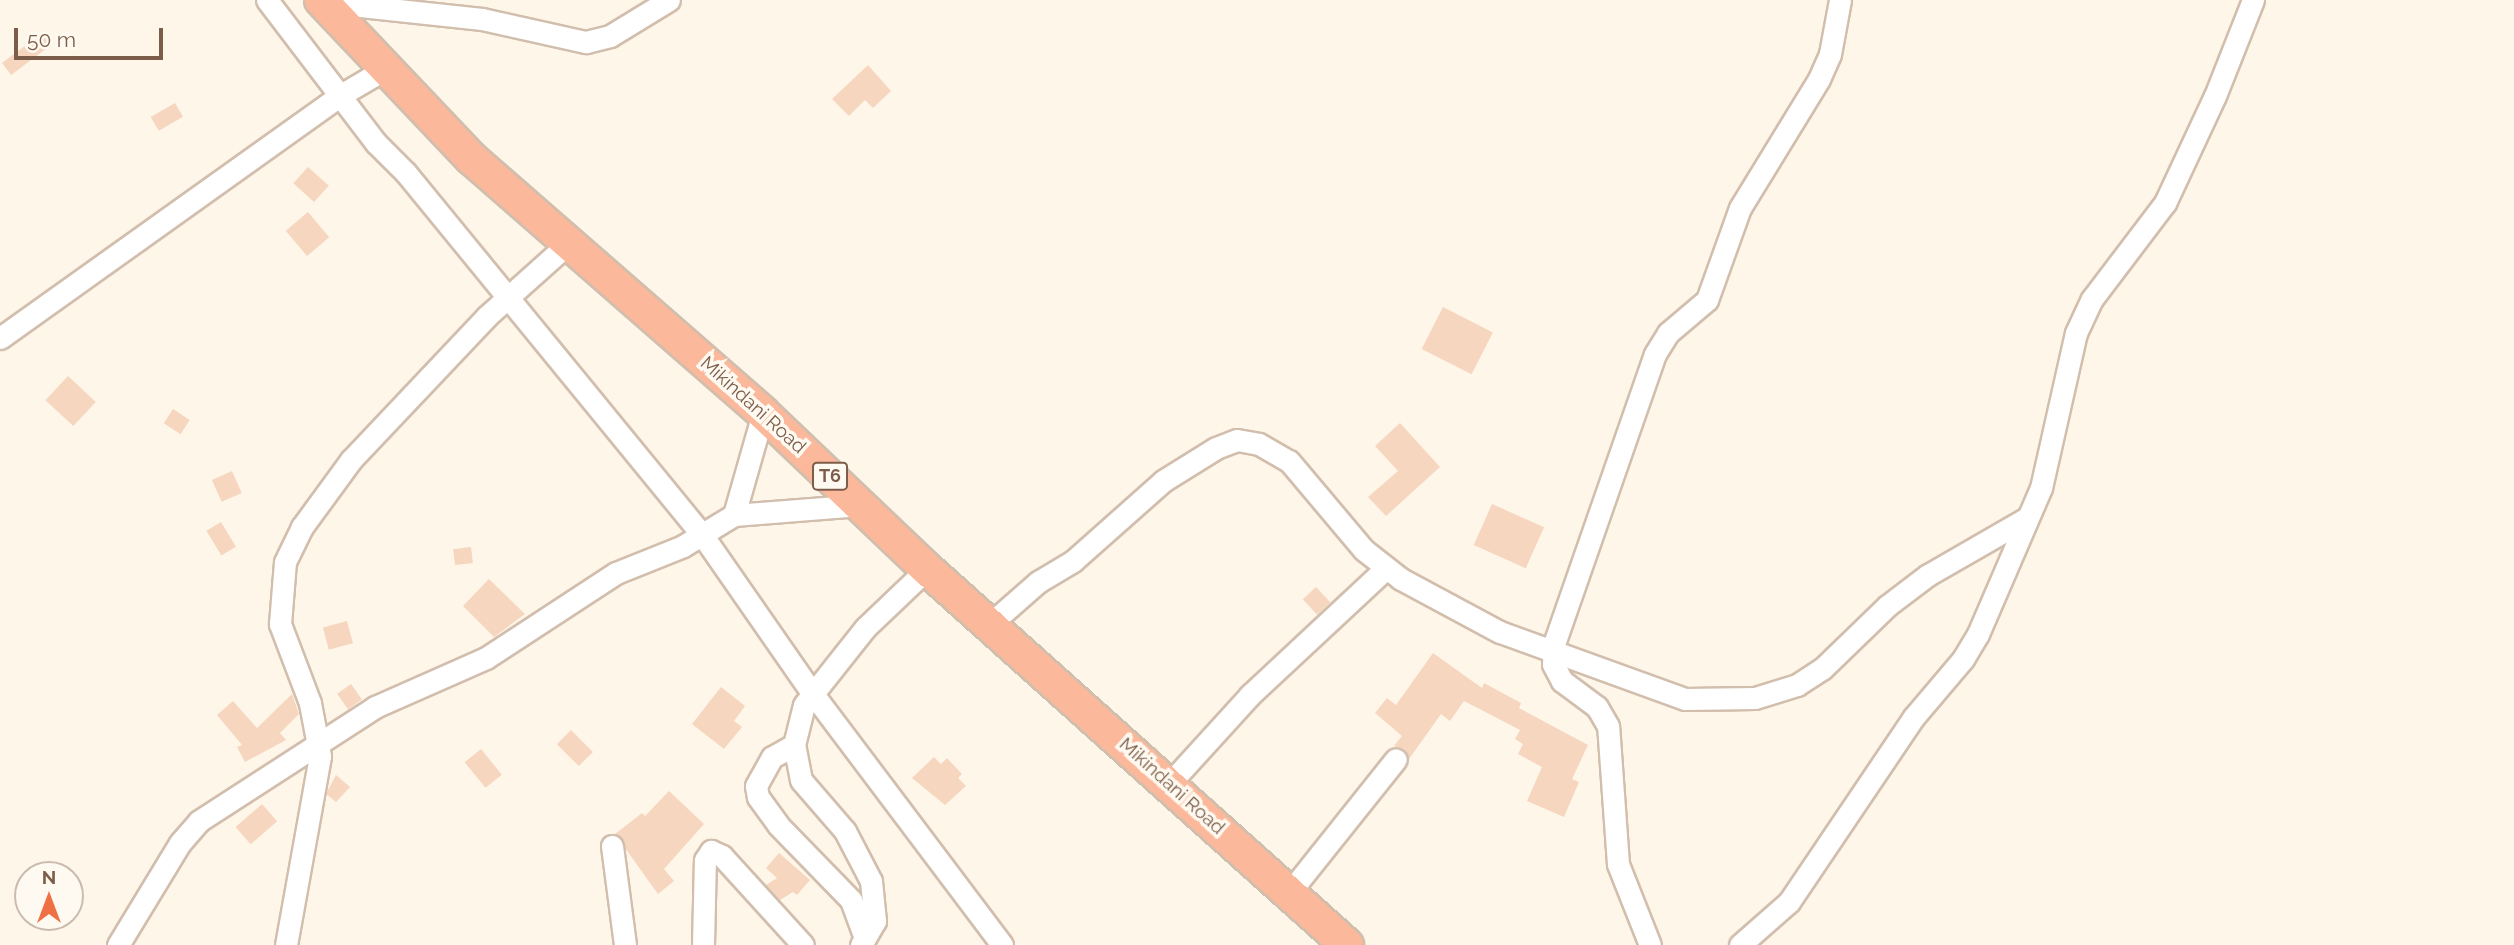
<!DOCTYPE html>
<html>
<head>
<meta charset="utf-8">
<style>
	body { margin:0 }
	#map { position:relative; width:2514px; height:945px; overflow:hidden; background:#fef6e9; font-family:Raleway,sans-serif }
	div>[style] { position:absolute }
	.building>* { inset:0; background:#f6d6be; transform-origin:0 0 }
	.roads { filter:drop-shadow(2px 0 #d2bead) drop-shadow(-2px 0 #d2bead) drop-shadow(0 2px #d2bead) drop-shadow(0 -2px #d2bead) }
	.minor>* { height:21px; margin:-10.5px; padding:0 10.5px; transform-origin:10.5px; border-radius:10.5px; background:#fff }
	.highway>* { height:32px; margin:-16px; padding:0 16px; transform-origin:16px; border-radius:16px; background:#fcb89b }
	span { translate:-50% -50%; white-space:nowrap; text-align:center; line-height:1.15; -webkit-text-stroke:7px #fffaf1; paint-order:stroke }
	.shield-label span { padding:2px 5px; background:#fffaf1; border:2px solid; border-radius:5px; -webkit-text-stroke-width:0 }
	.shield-label { font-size:18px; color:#7c5d49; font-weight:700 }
	.street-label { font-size:19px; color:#7c5d49 }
	.north { position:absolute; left:14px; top:861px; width:70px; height:70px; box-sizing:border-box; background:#fffaf1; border:2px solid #cbbbae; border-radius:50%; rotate:0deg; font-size:19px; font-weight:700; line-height:28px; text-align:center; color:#7c5d49 }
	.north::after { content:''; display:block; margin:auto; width:24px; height:32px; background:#f07045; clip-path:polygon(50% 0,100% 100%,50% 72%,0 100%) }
	.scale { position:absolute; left:14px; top:28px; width:149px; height:32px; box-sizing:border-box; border:4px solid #7c5d49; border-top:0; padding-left:9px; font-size:21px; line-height:24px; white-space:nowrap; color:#7c5d49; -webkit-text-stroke:5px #fffaf1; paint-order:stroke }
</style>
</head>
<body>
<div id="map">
	<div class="building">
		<i style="left:42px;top:33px;width:15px;height:50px;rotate:53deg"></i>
		<i style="clip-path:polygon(868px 65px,891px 91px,873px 108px,865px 100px,849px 116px,832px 99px)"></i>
		<i style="left:175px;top:103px;width:16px;height:28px;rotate:60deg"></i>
		<i style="left:308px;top:167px;width:28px;height:22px;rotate:42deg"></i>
		<i style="left:308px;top:212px;width:33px;height:29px;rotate:50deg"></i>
		<i style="left:1443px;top:307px;width:56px;height:47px;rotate:27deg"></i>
		<i style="left:68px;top:376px;width:38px;height:33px;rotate:43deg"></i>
		<i style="left:173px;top:409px;width:20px;height:17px;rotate:33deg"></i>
		<i style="clip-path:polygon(1400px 423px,1440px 467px,1386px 516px,1368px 497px,1398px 471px,1375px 446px)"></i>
		<i style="left:232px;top:471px;width:24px;height:22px;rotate:66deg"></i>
		<i style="left:1492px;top:504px;width:57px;height:45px;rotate:24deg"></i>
		<i style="left:221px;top:522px;width:29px;height:17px;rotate:59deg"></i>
		<i style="left:471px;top:547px;width:16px;height:18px;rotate:83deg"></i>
		<i style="clip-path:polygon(489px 579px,525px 614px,494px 637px,463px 606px)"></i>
		<i style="left:1316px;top:587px;width:21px;height:18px;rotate:47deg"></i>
		<i style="left:347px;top:621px;width:23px;height:25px;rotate:75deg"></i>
		<i style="clip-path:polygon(1433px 653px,1482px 688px,1484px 683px,1521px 703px,1519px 708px,1588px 745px,1572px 779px,1579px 782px,1564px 817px,1527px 801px,1542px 767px,1518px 754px,1523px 744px,1515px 739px,1520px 730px,1464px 701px,1450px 721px,1441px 714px,1409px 759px,1405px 749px,1394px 746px,1402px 736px,1375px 713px,1387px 698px,1396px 705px)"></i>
		<i style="left:351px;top:684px;width:19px;height:17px;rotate:55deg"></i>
		<i style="clip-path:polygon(721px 687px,745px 706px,734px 721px,742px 727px,724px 749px,692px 724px)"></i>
		<i style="clip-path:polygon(292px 694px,299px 714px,280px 733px,286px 740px,245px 762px,237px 747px,242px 745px,217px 715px,233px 701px,257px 728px)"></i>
		<i style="left:571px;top:730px;width:31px;height:20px;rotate:45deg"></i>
		<i style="left:481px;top:749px;width:33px;height:21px;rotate:51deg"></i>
		<i style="clip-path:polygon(934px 757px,941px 764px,947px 758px,962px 774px,958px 778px,966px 786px,945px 805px,912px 778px)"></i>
		<i style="clip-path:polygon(336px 775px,350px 787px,336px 802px,326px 794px)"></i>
		<i style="clip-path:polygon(669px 791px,704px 824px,664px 869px,674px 881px,658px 894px,615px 834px,642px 813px,645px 816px)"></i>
		<i style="left:262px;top:804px;width:23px;height:35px;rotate:49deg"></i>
		<i style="clip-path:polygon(779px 853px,810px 880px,797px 895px,793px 892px,780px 900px,766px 885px,777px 878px,766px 868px)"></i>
	</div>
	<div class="roads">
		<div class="minor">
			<i style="left:267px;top:0;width:180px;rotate:52.7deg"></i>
			<i style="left:376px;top:143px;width:42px;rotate:45deg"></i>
			<i style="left:406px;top:173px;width:469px;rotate:50.7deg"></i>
			<i style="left:703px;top:536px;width:193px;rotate:55.2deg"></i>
			<i style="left:813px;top:694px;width:314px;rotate:53deg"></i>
			<i style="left:323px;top:2px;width:160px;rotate:6.1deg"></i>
			<i style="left:482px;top:19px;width:107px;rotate:12.5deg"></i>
			<i style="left:586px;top:42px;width:25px;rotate:-14deg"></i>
			<i style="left:610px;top:36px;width:69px;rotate:-31.4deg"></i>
			<i style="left:0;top:338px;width:417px;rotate:-35.5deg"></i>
			<i style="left:339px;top:96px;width:53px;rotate:-30.4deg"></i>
			<i style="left:734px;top:515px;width:106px;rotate:-74.1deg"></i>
			<i style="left:989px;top:625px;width:65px;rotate:-41.3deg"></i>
			<i style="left:1038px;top:582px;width:41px;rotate:-31deg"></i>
			<i style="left:1073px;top:561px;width:120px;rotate:-41.6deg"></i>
			<i style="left:1163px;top:481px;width:62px;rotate:-31.9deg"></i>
			<i style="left:1216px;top:448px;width:22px;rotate:-21deg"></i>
			<i style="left:1237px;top:440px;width:22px;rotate:10deg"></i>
			<i style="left:1259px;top:444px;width:34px;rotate:30deg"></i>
			<i style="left:1289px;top:461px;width:116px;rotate:49.9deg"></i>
			<i style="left:1364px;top:550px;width:47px;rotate:38.1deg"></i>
			<i style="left:1401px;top:579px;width:112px;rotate:28.2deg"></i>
			<i style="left:1500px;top:632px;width:197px;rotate:19.9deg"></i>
			<i style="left:1685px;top:699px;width:70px;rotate:-0.8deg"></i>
			<i style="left:1755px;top:698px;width:44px;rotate:-17.2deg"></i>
			<i style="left:1797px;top:685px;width:30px;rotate:-33deg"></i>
			<i style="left:1822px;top:669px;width:91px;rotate:-44.1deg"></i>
			<i style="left:1887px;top:606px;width:51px;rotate:-37.1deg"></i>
			<i style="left:1928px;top:575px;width:114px;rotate:-29.9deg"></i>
			<i style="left:794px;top:745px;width:25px;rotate:151deg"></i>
			<i style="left:772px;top:757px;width:33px;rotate:119deg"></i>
			<i style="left:756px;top:786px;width:11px;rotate:80deg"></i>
			<i style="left:758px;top:797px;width:34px;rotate:54deg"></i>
			<i style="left:778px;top:825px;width:105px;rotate:45.8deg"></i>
			<i style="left:851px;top:900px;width:40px;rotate:69.8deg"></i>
			<i style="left:1170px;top:783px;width:119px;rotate:-47.7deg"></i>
			<i style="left:1250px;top:695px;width:186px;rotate:-43deg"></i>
			<i style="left:612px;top:846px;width:100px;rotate:82.5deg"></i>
			<i style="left:1289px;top:893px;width:171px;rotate:-51.4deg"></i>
			<i style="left:118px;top:945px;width:119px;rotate:-58.7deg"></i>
			<i style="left:180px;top:843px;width:29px;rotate:-49deg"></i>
			<i style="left:199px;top:821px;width:210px;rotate:-32.9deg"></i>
			<i style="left:375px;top:707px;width:121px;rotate:-23.8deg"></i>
			<i style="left:486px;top:658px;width:155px;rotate:-33.2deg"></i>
			<i style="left:616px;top:573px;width:72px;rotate:-21.9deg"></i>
			<i style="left:683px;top:546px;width:60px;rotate:-31.3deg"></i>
			<i style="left:734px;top:515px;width:126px;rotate:-4.5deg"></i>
			<i style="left:286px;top:945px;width:192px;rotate:-79.8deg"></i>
			<i style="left:320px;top:756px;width:54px;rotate:-100.7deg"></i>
			<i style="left:310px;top:703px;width:85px;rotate:-110.8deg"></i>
			<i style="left:280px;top:624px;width:62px;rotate:-85.4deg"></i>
			<i style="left:285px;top:562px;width:39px;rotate:-64deg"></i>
			<i style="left:302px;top:527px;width:83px;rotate:-53.8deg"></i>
			<i style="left:351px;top:460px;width:197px;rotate:-46.6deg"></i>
			<i style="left:486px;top:317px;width:113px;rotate:-41.8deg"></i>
			<i style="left:703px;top:945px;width:85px;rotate:-88.7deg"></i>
			<i style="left:705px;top:860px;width:11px;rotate:-56deg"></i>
			<i style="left:711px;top:851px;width:12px;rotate:24deg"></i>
			<i style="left:722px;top:856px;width:120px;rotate:47.7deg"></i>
			<i style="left:861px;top:945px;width:28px;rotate:-60deg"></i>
			<i style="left:875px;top:921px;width:40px;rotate:-95.7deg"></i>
			<i style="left:871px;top:881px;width:56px;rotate:-117.5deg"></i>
			<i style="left:845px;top:831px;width:67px;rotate:-130.8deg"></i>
			<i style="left:801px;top:780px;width:36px;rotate:-101deg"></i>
			<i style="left:794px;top:745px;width:41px;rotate:-76deg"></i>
			<i style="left:804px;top:705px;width:98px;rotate:-51.6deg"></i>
			<i style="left:865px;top:628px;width:86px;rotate:-43.6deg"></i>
			<i style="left:1650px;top:945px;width:87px;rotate:-111.6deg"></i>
			<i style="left:1618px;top:864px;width:138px;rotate:-94.1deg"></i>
			<i style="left:1608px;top:726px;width:22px;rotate:-120deg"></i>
			<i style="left:1597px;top:707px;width:44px;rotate:-143.4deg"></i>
			<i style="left:1562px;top:681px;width:19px;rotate:-118deg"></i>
			<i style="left:1553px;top:664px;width:20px;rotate:-87deg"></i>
			<i style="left:1554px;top:644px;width:307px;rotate:-70.8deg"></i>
			<i style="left:1655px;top:354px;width:25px;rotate:-58deg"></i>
			<i style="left:1668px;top:333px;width:51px;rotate:-40.2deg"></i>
			<i style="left:1707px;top:300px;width:98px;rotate:-70.3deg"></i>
			<i style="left:1740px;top:208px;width:151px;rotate:-58.5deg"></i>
			<i style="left:1819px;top:79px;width:27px;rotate:-66deg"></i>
			<i style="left:1830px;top:54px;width:55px;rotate:-79.5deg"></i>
			<i style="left:1740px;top:945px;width:65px;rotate:-41.3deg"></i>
			<i style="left:1789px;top:902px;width:222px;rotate:-56deg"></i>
			<i style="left:1913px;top:718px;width:77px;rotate:-49.7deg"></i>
			<i style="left:1963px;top:659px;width:29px;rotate:-59deg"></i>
			<i style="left:1978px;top:634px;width:159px;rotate:-66.7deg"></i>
			<i style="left:2041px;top:488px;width:159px;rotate:-77.3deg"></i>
			<i style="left:2076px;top:333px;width:38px;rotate:-65deg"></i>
			<i style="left:2092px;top:299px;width:121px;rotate:-52.8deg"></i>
			<i style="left:2165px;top:203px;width:118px;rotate:-65deg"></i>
			<i style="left:2215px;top:96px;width:103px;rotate:-68.4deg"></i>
		</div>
		<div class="highway">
			<i style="left:321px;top:0;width:218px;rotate:46.5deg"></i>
			<i style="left:471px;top:158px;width:388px;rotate:41.1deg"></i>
			<i style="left:763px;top:413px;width:226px;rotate:43.6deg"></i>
			<i style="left:927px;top:569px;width:564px;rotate:41.84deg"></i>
		</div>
	</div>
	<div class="shield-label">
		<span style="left:830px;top:476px">T6</span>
	</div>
	<div class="street-label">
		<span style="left:753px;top:405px;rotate:42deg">Mikindani Road</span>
		<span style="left:1172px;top:786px;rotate:42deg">Mikindani Road</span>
	</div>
	<div class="north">N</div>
	<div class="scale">50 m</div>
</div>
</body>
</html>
